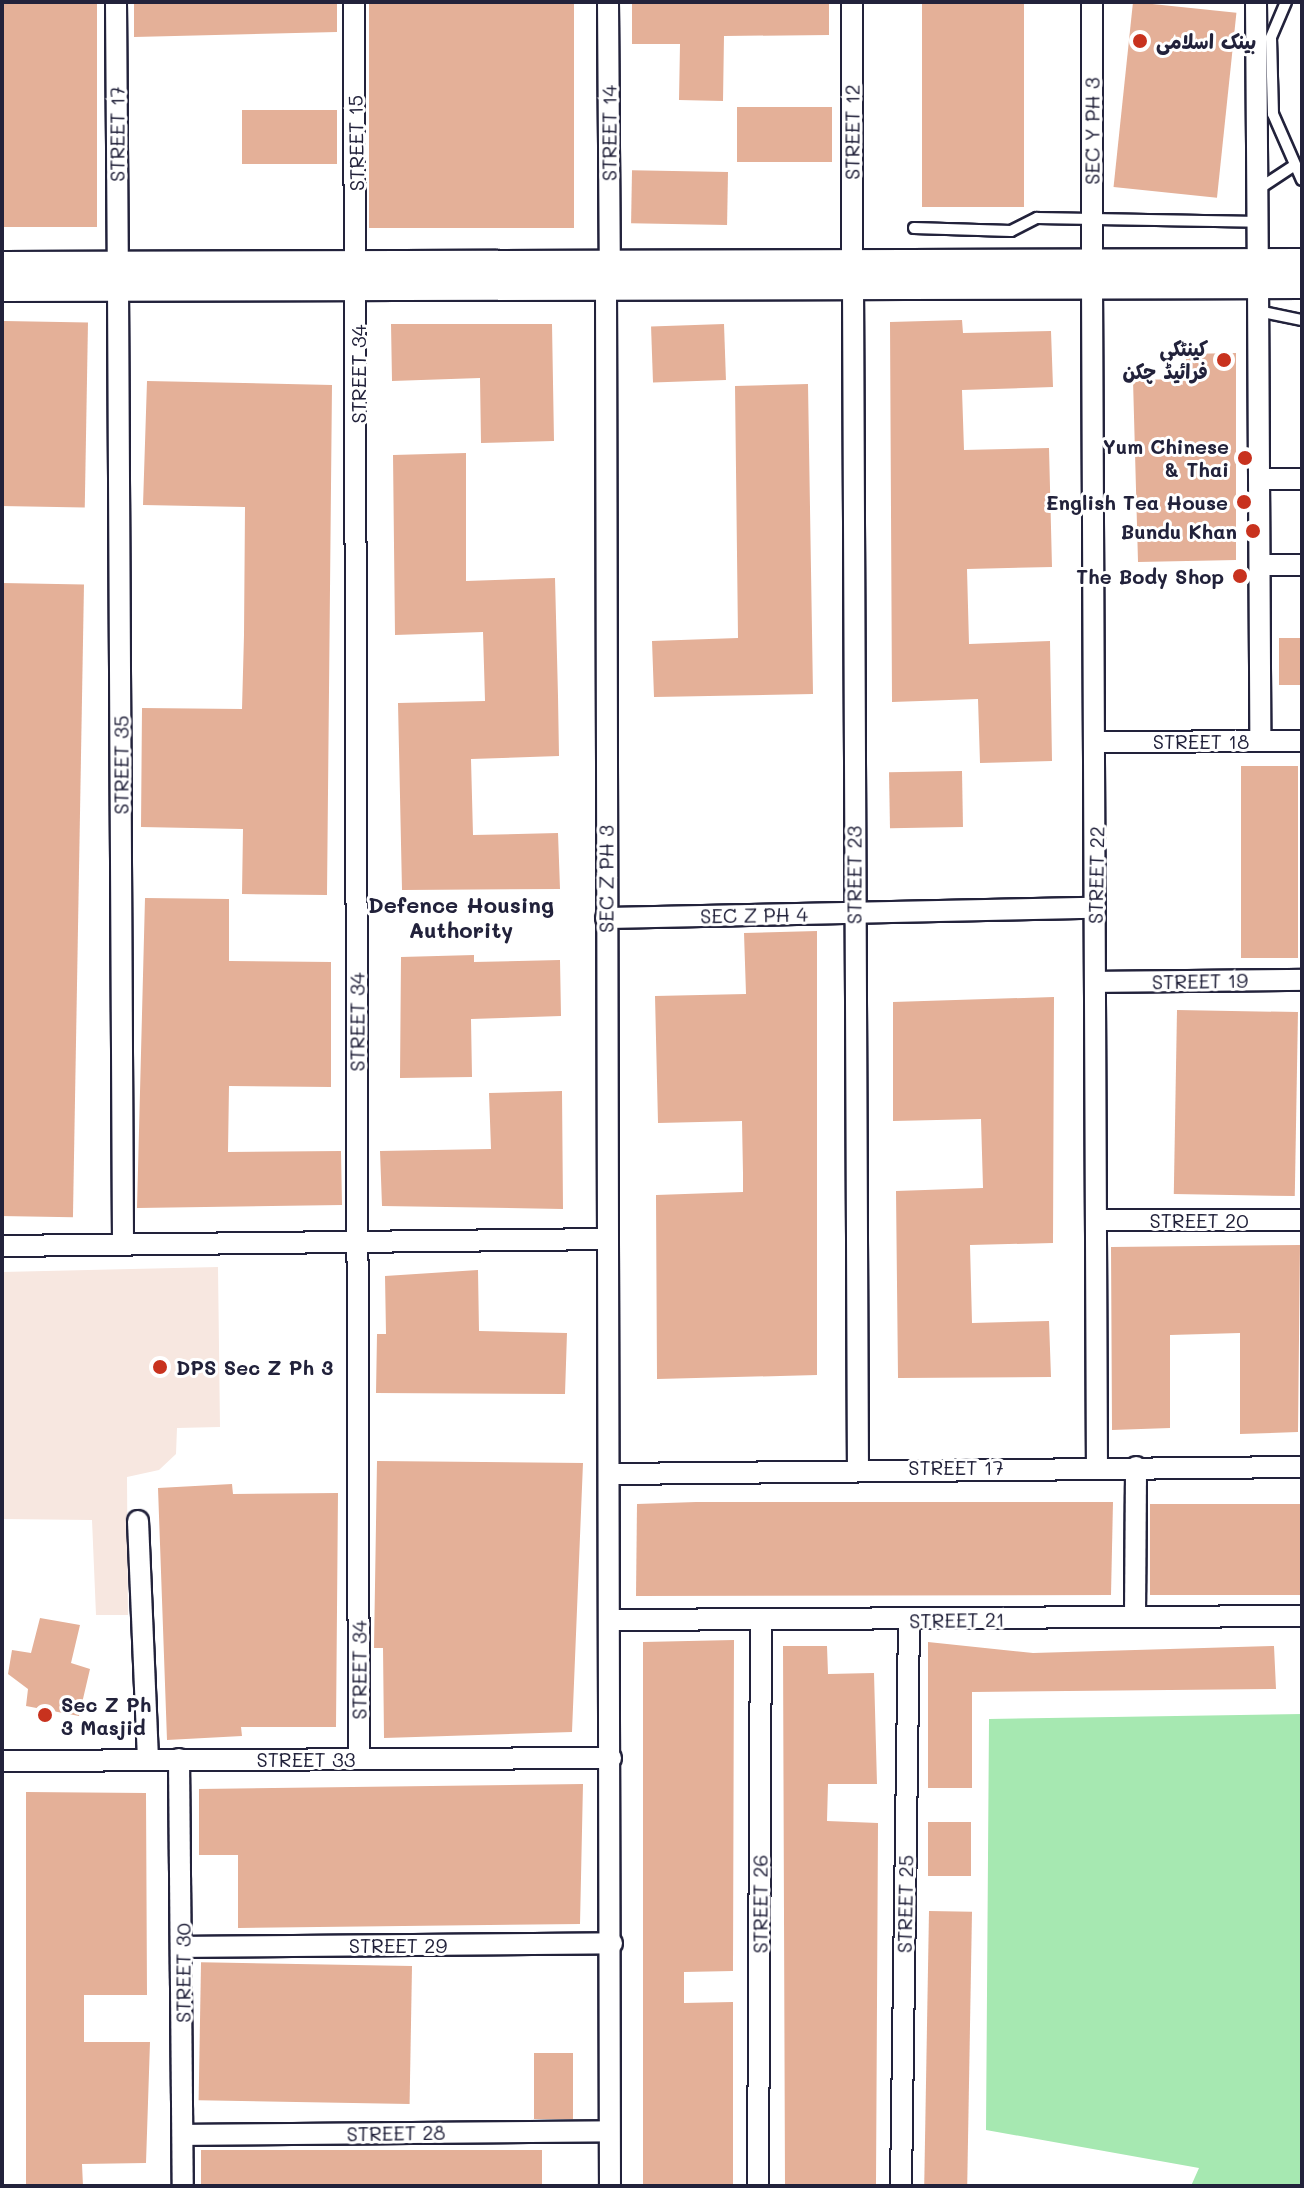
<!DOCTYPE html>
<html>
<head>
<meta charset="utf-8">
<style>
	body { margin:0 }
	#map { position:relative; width:1304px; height:2188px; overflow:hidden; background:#fff; font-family:Mali,"Playpen Sans Arabic",sans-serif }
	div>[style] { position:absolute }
	.built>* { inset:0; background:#f7e7e0 }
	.green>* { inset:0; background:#a6e8b1 }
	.building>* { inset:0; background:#e4b098; transform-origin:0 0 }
	.roads { filter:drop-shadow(2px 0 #22223b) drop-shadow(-2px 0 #22223b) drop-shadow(0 2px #22223b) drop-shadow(0 -2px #22223b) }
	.lane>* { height:10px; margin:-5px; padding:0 5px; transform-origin:5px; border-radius:5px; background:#fff }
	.street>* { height:20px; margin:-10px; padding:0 10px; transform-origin:10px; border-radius:10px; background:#fff }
	.secondary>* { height:28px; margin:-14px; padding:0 14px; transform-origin:14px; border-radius:14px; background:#fff }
	.dots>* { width:22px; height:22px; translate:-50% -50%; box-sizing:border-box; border:4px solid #fff; border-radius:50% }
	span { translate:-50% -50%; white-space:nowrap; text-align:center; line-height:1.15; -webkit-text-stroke:6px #fff; paint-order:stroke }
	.poi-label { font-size:20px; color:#22223b; font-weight:700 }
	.left { translate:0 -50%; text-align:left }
	.right { translate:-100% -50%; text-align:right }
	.street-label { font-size:20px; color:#22223b }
	.neighbourhood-label { font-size:22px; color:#22223b; font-weight:700 }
	.frame { position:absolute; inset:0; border:4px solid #22223b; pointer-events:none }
</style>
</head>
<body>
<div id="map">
	<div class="built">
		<i style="clip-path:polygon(218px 1267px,220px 1427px,177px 1428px,176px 1454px,159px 1470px,127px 1477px,128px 1615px,96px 1615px,92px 1520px,2px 1519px,2px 1272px)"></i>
	</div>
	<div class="green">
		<i style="clip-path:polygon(1302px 1714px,1302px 2186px,1191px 2186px,1199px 2168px,986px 2130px,989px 1719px)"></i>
	</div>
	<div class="building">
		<i style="left:2px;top:2px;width:95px;height:225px"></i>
		<i style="clip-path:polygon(134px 2px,337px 2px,337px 32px,134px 37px)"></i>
		<i style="left:369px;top:2px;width:205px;height:226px"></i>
		<i style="clip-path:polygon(632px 2px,829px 2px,829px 35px,724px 36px,723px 101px,679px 100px,680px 44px,632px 44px)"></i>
		<i style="left:922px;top:2px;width:102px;height:205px"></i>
		<i style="left:1133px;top:2px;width:104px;height:186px;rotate:6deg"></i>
		<i style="left:832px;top:107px;width:55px;height:95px;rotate:90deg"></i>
		<i style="left:337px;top:110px;width:54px;height:95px;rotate:90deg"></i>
		<i style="left:728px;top:172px;width:53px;height:96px;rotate:91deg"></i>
		<i style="clip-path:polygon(962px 320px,963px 333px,1051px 331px,1053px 387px,962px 390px,964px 450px,1049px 448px,1052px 567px,967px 569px,969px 644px,1050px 641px,1052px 761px,980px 763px,978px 699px,892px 702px,890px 322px)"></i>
		<i style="left:4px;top:321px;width:84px;height:185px;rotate:1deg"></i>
		<i style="clip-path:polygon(391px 324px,552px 324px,554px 441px,481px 443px,480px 378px,392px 381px)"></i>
		<i style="left:724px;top:324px;width:56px;height:73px;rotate:88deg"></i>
		<i style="clip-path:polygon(1236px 353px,1236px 560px,1138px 562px,1133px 380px,1186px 379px,1186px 354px)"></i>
		<i style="clip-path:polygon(147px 381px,332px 385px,327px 895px,242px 894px,243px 829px,141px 827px,142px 708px,242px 709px,244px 635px,245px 507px,143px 505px)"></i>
		<i style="clip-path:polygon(808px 384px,813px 694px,654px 697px,652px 641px,738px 638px,735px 386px)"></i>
		<i style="clip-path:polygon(466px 453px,466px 581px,555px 578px,558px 696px,559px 756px,471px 759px,473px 835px,558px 833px,560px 889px,402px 890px,398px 703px,485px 701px,483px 632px,395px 635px,393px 455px)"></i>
		<i style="left:2px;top:583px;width:82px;height:633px;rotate:1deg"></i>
		<i style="left:1279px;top:638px;width:23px;height:47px"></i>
		<i style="left:1241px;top:766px;width:57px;height:192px"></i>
		<i style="left:962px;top:771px;width:56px;height:73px;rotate:89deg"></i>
		<i style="clip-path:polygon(145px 898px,229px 899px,229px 961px,331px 962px,331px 1087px,229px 1086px,228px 1152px,341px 1151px,342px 1205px,137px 1208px)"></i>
		<i style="clip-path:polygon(817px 931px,817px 1375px,657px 1379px,656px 1195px,743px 1192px,743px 1174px,742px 1121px,658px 1123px,655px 996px,746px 994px,744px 933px)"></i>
		<i style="clip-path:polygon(474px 955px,474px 962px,560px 960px,561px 1016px,471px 1019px,472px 1077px,400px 1078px,401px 957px)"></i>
		<i style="clip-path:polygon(1054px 997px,1053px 1243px,970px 1245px,972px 1323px,1049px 1321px,1051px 1377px,898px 1378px,896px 1191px,983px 1188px,981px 1119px,893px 1121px,893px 1002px)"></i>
		<i style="left:1177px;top:1010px;width:121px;height:184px;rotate:1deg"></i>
		<i style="clip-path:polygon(562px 1091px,563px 1209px,382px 1206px,380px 1151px,491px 1149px,489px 1093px)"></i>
		<i style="clip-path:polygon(1300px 1245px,1298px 1432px,1240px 1434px,1240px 1333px,1170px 1335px,1170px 1428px,1112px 1430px,1111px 1247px)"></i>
		<i style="clip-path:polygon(478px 1270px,479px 1331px,567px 1333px,565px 1394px,376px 1393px,377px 1334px,386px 1334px,385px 1276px)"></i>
		<i style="clip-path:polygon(377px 1461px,583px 1463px,572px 1732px,384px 1738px,383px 1648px,374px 1648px)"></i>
		<i style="clip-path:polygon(232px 1484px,233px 1494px,338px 1493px,336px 1727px,241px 1727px,242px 1736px,167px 1740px,158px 1488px)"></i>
		<i style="clip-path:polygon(696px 1502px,1113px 1502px,1111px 1595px,636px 1596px,637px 1504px)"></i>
		<i style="left:1302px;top:1504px;width:91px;height:152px;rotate:90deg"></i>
		<i style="clip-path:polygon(40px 1618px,80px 1625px,71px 1663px,90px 1669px,79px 1716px,26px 1706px,28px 1689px,8px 1674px,12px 1650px,31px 1653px)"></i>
		<i style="clip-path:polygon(734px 1640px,733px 1971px,684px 1972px,684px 2003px,733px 2002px,733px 2186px,643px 2186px,643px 1642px)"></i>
		<i style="clip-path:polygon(928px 1642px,1033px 1653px,1274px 1646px,1276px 1689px,972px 1692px,972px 1788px,928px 1788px)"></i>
		<i style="clip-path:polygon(783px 1646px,827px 1646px,828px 1674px,874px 1673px,877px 1784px,828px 1784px,827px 1821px,878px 1823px,876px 2186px,785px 2186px)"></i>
		<i style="clip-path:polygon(583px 1784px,580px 1924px,238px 1928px,238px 1855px,199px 1855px,199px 1789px)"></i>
		<i style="clip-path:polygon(26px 1792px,146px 1793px,147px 1995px,84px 1995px,84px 2042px,150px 2042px,146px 2163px,82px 2164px,83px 2186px,26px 2186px)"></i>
		<i style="left:928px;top:1822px;width:43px;height:54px"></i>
		<i style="left:929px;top:1911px;width:43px;height:275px;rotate:1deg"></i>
		<i style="left:412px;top:1966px;width:138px;height:211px;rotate:91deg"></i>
		<i style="left:534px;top:2053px;width:39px;height:66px"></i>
		<i style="left:542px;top:2150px;width:36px;height:341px;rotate:90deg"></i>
	</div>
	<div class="roads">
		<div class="lane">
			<i style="left:1286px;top:2px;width:39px;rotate:113deg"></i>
			<i style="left:1271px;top:38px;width:76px;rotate:88.5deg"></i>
			<i style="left:1273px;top:114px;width:72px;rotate:66.3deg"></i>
			<i style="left:1257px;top:190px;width:42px;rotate:-33.3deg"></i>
			<i style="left:914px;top:228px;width:97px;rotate:1.8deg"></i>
			<i style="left:1011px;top:231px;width:29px;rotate:-27deg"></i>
			<i style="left:1037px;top:218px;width:222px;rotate:1deg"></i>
			<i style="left:1258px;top:311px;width:45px;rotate:11.6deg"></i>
		</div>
		<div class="street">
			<i style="left:116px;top:2px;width:264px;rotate:89.6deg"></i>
			<i style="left:354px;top:2px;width:1757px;rotate:89.84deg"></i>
			<i style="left:608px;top:2px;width:261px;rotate:89.6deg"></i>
			<i style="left:852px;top:2px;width:261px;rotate:90deg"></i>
			<i style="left:1092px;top:2px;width:259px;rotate:90deg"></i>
			<i style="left:1256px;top:2px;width:261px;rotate:89.6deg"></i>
			<i style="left:1092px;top:282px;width:1185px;rotate:89.76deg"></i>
			<i style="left:853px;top:283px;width:1184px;rotate:89.76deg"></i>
			<i style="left:606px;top:284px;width:1902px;rotate:89.88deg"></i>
			<i style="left:1258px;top:284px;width:457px;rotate:89.7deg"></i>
			<i style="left:118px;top:287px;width:957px;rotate:89.7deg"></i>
			<i style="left:1259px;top:479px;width:43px"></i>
			<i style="left:1260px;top:565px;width:42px"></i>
			<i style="left:1099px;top:742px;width:203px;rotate:-0.3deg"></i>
			<i style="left:606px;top:918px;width:488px;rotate:-1.2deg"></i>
			<i style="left:1097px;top:982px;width:205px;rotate:-0.6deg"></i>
			<i style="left:1096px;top:1220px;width:206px"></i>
			<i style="left:2px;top:1246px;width:604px;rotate:-0.66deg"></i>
			<i style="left:611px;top:1474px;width:691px;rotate:-0.58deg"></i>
			<i style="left:138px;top:1521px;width:239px;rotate:87.6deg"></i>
			<i style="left:1135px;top:1616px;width:149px;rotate:-89.6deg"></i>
			<i style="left:613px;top:1620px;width:689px;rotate:-0.33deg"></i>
			<i style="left:179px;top:1759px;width:427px;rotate:89.5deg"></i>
			<i style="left:2px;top:1761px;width:609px;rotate:-0.28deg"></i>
			<i style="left:183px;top:1947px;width:429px;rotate:-0.5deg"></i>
			<i style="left:183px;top:2135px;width:426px;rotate:-0.5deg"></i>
			<i style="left:758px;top:2186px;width:564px;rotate:-89.7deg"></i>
			<i style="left:901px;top:2186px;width:565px;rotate:-89.19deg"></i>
		</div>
		<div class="secondary">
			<i style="left:2px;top:266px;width:1300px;rotate:-0.13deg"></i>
			<i style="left:2px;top:287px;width:1300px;rotate:-0.13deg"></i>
		</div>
	</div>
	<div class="dots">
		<i style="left:1140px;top:41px;background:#c8321e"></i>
		<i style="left:1224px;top:360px;background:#c8321e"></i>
		<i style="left:1245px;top:458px;background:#c8321e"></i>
		<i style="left:1244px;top:502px;background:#c8321e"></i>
		<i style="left:1253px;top:531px;background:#c8321e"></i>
		<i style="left:1240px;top:576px;background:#c8321e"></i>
		<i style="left:160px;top:1367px;background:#c8321e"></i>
		<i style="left:45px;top:1715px;background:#c8321e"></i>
	</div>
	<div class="poi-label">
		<span class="left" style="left:1156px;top:41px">بینک اسلامی</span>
		<span class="right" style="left:1208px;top:360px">کینٹکی<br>فرائیڈ چکن</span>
		<span class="right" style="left:1229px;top:458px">Yum Chinese<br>&amp; Thai</span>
		<span class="right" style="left:1228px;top:502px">English Tea House</span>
		<span class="right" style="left:1237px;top:531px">Bundu Khan</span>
		<span class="right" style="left:1224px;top:576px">The Body Shop</span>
		<span class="left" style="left:176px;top:1367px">DPS Sec Z Ph 3</span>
		<span class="left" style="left:61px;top:1716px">Sec Z Ph<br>3 Masjid</span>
	</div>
	<div class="street-label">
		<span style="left:1092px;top:131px;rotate:-90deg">SEC Y PH 3</span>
		<span style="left:852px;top:132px;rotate:-90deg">STREET 12</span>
		<span style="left:609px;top:133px;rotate:-90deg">STREET 14</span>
		<span style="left:117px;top:134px;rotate:-90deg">STREET 17</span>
		<span style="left:356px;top:143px;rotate:-91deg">STREET 15</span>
		<span style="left:358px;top:374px;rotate:-90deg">STREET 34</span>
		<span style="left:1201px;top:741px">STREET 18</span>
		<span style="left:121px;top:765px;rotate:-90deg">STREET 35</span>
		<span style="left:854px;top:875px;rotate:-90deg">STREET 23</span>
		<span style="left:1096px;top:875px;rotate:-89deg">STREET 22</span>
		<span style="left:606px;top:879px;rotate:-90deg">SEC Z PH 3</span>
		<span style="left:754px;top:915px;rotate:-1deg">SEC Z PH 4</span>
		<span style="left:1200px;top:981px;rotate:-1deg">STREET 19</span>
		<span style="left:357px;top:1022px;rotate:-90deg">STREET 34</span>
		<span style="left:1199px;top:1220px">STREET 20</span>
		<span style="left:956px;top:1467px">STREET 17</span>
		<span style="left:957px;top:1620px;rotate:-1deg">STREET 21</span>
		<span style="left:359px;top:1670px;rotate:-90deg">STREET 34</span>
		<span style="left:306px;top:1759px">STREET 33</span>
		<span style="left:760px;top:1904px;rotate:-90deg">STREET 26</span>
		<span style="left:905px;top:1904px;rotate:-89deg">STREET 25</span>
		<span style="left:398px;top:1945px">STREET 29</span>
		<span style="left:183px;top:1973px;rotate:-90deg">STREET 30</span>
		<span style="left:396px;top:2133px;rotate:-1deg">STREET 28</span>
	</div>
	<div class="neighbourhood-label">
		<span style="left:461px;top:917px">Defence Housing<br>Authority</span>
	</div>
	<div class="frame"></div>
</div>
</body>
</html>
